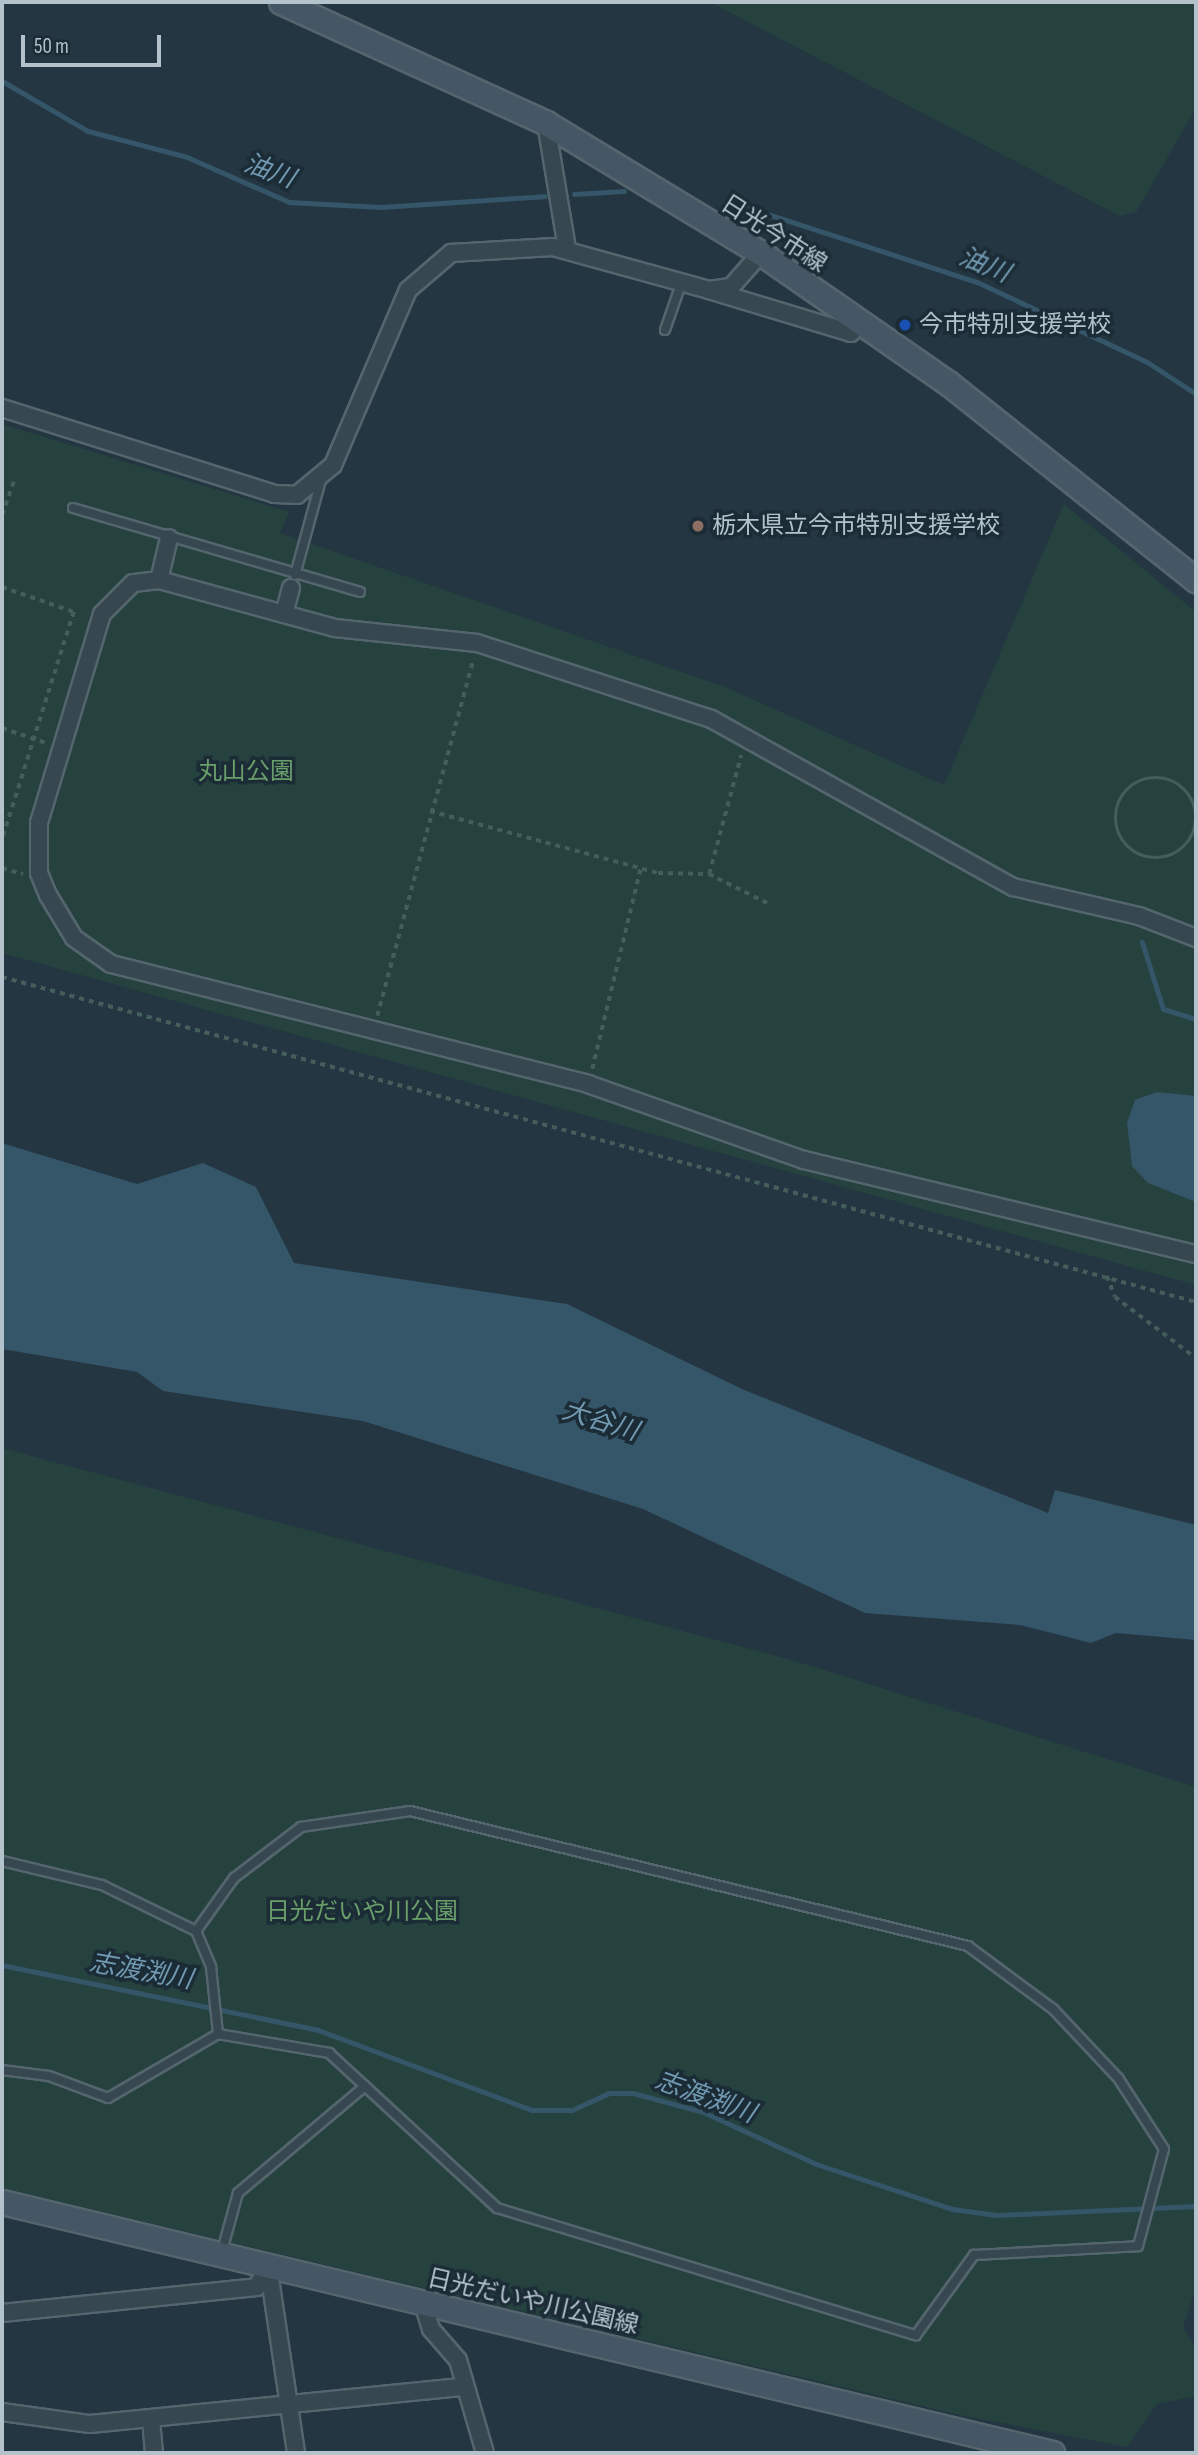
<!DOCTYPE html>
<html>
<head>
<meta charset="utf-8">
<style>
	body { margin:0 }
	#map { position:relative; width:1198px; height:2455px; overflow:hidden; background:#233641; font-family:"Sofia Sans Condensed","Noto Sans JP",sans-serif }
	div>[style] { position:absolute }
	.green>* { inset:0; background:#25423f }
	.water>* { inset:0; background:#355569 }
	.stream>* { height:5px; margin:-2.5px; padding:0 2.5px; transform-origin:2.5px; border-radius:2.5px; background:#355569 }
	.path>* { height:3.5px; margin-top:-1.75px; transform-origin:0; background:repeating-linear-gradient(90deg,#435e5b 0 5px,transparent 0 10px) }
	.path>.ring { margin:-1.75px; padding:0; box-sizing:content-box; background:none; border:3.5px solid #435e5b; border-radius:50% }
	.roads { filter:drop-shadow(2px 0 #55656e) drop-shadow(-2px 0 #55656e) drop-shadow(0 2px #55656e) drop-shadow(0 -2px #55656e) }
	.lane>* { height:8px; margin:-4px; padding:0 4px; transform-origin:4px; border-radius:4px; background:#374750 }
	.street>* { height:16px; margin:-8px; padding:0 8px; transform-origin:8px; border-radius:8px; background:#374750 }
	.secondary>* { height:23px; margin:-11.5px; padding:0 11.5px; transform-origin:11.5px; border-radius:11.5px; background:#455764 }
	.dots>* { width:19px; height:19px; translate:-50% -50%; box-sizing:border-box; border:4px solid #1c2c36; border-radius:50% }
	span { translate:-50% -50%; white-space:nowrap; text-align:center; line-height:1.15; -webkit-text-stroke:7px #1c2c36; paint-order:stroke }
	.street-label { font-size:24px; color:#b3c2cb }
	.poi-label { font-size:24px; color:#b3c2cb }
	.left { translate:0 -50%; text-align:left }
	.park-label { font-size:24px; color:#699e6a }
	.water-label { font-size:26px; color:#7199b1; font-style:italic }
	.frame { position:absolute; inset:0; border:4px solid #b3c2cb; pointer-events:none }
	.scale { position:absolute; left:21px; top:35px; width:140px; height:32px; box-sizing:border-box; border:4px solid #b3c2cb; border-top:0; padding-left:9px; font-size:21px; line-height:24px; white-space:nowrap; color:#b3c2cb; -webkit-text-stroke:5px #1c2c36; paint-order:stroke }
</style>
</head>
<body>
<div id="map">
	<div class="green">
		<i style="clip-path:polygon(710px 2px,1196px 2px,1196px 108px,1136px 212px,1120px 216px)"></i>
		<i style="clip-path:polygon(2px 424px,289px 512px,280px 533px,725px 687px,944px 785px,1064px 504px,1196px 612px,1196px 1285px,2px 953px)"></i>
		<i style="clip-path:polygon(2px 1448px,802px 1663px,1196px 1787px,1196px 2286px,1183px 2328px,1196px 2347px,1196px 2396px,1157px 2404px,1127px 2447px,960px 2415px,2px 2188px)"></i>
	</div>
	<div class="water">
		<i style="clip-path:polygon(1157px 1092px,1196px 1096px,1196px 1202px,1148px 1183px,1132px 1166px,1127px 1123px,1135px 1100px)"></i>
		<i style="clip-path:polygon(2px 1143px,137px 1184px,203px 1163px,256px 1187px,294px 1263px,567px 1304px,742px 1389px,1048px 1513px,1055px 1490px,1196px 1525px,1196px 1640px,1116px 1633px,1091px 1643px,1020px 1625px,865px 1613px,643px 1509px,363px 1421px,163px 1391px,137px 1372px,2px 1349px)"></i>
	</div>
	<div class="stream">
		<i style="left:2px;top:81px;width:99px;rotate:30.2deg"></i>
		<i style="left:88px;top:131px;width:102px;rotate:14.7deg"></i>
		<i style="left:187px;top:157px;width:111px;rotate:23.8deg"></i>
		<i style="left:289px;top:202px;width:92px;rotate:3.1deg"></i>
		<i style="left:381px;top:207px;width:164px;rotate:-3.8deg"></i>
		<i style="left:574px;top:194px;width:50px;rotate:-3.4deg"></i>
		<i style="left:743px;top:206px;width:246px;rotate:18deg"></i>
		<i style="left:977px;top:282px;width:188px;rotate:25.2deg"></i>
		<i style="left:1147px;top:362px;width:59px;rotate:33.1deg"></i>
		<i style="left:1142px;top:942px;width:70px;rotate:72.6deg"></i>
		<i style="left:1163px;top:1009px;width:34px;rotate:17deg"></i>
		<i style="left:2px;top:1965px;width:323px;rotate:11.6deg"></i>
		<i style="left:318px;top:2030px;width:228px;rotate:20.5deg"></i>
		<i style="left:532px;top:2110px;width:40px"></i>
		<i style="left:572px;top:2110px;width:41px;rotate:-24.7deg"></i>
		<i style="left:609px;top:2093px;width:24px"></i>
		<i style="left:633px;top:2093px;width:73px;rotate:15.2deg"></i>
		<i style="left:703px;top:2112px;width:124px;rotate:24.7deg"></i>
		<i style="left:816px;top:2164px;width:143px;rotate:18.3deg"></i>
		<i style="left:952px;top:2209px;width:45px;rotate:7.6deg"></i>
		<i style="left:997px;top:2215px;width:199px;rotate:-2.6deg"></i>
	</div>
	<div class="path">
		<i style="left:2px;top:515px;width:37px;rotate:-71deg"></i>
		<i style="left:2px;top:587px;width:76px;rotate:19.1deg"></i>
		<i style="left:74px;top:612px;width:239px;rotate:107.5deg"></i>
		<i style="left:2px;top:728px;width:46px;rotate:18.8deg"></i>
		<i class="ring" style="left:1116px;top:778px;width:76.5px;height:76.5px"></i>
		<i style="left:430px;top:811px;width:236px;rotate:15.2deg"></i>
		<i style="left:658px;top:873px;width:51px;rotate:1.1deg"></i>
		<i style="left:709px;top:874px;width:69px;rotate:26.6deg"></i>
		<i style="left:2px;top:868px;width:22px;rotate:16deg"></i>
		<i style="left:709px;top:874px;width:123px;rotate:-74.9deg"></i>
		<i style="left:2px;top:977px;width:1237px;rotate:15.23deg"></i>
		<i style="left:377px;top:1016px;width:370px;rotate:-74.9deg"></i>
		<i style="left:592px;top:1069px;width:208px;rotate:-76.4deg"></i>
		<i style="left:1107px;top:1276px;width:22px;rotate:69deg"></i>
		<i style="left:1115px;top:1297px;width:101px;rotate:37deg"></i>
	</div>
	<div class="roads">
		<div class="lane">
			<i style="left:665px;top:330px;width:49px;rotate:-70.8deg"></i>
			<i style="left:73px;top:508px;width:299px;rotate:16.3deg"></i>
			<i style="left:295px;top:575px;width:98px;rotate:-74.7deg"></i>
			<i style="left:2px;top:1861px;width:103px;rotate:13.5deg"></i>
			<i style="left:102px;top:1885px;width:105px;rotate:26.1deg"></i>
			<i style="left:196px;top:1931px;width:39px;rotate:67deg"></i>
			<i style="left:211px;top:1967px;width:67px;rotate:84deg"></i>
			<i style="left:2px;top:2070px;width:47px;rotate:7.3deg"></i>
			<i style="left:49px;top:2076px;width:63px;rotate:20.4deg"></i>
			<i style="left:108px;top:2098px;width:127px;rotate:-30.2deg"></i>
			<i style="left:218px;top:2034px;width:113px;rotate:9.7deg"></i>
			<i style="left:329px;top:2053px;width:229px;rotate:42.7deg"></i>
			<i style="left:497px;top:2208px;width:438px;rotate:16.9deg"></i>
			<i style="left:916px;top:2335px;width:99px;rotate:-54.1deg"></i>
			<i style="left:974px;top:2255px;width:164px;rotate:-3.1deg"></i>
			<i style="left:1138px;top:2246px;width:100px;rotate:-75deg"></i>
			<i style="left:1164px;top:2149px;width:85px;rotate:-122.9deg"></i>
			<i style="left:1118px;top:2078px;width:95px;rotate:-133.3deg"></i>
			<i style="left:1053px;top:2009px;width:106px;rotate:-143.5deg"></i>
			<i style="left:968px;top:1946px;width:574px;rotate:-166.4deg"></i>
			<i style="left:410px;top:1811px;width:110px;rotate:171.6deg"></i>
			<i style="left:301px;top:1827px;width:84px;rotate:142.7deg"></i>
			<i style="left:234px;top:1878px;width:65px;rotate:125.6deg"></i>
			<i style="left:222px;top:2251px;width:60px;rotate:-74.6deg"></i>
			<i style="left:238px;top:2193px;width:166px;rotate:-40.1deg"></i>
		</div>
		<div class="street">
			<i style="left:546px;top:123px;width:128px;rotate:80.5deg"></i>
			<i style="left:709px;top:290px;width:148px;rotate:16.8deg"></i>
			<i style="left:851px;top:333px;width:12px;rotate:-48deg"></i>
			<i style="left:2px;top:408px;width:285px;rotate:17.5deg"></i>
			<i style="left:274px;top:494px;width:23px;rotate:2deg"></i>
			<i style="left:297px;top:495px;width:47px;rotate:-39.8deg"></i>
			<i style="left:333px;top:465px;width:190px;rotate:-66.8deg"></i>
			<i style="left:408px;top:290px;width:57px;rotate:-40.7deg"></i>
			<i style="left:451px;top:253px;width:102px;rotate:-3.4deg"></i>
			<i style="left:553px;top:247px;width:162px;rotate:15.4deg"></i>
			<i style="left:709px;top:290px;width:22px;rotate:-8deg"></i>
			<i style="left:731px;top:287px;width:45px;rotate:-48.6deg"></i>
			<i style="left:159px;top:580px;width:43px;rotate:-76.6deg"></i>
			<i style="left:284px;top:614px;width:27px;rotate:-75deg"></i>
			<i style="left:1196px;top:938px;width:61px;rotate:-158.9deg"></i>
			<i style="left:1139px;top:916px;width:129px;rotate:-167deg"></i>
			<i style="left:1013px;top:887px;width:346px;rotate:-150.9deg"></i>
			<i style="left:711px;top:719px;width:246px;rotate:-162deg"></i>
			<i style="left:477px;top:643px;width:143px;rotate:-174deg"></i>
			<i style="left:335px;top:628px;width:182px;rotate:-164.7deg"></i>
			<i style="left:159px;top:580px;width:26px;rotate:173deg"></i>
			<i style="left:133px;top:583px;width:44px;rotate:135deg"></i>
			<i style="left:102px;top:614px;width:218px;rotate:106.8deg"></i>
			<i style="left:39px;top:823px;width:50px;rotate:90deg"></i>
			<i style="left:39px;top:873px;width:24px;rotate:68deg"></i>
			<i style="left:48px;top:895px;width:50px;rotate:58.8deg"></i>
			<i style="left:74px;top:938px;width:45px;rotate:35.1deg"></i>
			<i style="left:111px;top:964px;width:492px;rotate:14.1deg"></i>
			<i style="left:588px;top:1084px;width:229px;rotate:19.4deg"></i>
			<i style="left:804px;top:1160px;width:403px;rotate:13.5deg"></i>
			<i style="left:268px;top:2265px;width:190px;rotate:81.5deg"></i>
			<i style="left:423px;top:2303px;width:27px;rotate:73deg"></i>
			<i style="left:431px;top:2329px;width:41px;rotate:48.9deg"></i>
			<i style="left:458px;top:2360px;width:97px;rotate:73.8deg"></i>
			<i style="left:2px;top:2313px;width:256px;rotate:-5.8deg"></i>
			<i style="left:257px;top:2287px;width:25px;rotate:-63deg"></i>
			<i style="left:2px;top:2412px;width:89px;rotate:7.8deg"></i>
			<i style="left:90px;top:2424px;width:373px;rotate:-5.7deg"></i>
			<i style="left:151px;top:2419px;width:34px;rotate:85deg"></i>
		</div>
		<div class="secondary">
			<i style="left:281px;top:2px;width:291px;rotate:24.5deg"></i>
			<i style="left:546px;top:123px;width:251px;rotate:31.2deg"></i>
			<i style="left:761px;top:253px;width:228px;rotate:34.8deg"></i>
			<i style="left:948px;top:383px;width:317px;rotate:38.5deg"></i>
			<i style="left:2px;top:2202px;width:1080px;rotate:13.44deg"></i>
		</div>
	</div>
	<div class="dots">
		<i style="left:905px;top:325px;background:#1a4fb4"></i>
		<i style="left:698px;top:526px;background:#8d6e63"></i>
	</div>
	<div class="street-label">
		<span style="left:774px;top:234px;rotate:33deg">日光今市線</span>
		<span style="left:533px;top:2302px;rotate:13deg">日光だいや川公園線</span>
	</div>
	<div class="poi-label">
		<span class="left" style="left:919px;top:325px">今市特別支援学校</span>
		<span class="left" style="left:712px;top:526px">栃木県立今市特別支援学校</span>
	</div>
	<div class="park-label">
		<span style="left:246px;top:772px">丸山公園</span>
		<span style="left:362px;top:1912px">日光だいや川公園</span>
	</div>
	<div class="water-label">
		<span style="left:269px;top:172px;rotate:20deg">油川</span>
		<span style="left:984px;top:266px;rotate:22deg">油川</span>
		<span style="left:600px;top:1422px;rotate:17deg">大谷川</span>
		<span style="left:141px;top:1972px;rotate:10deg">志渡渕川</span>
		<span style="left:705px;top:2098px;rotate:20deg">志渡渕川</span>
	</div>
	<div class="frame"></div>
	<div class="scale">50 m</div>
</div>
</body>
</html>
